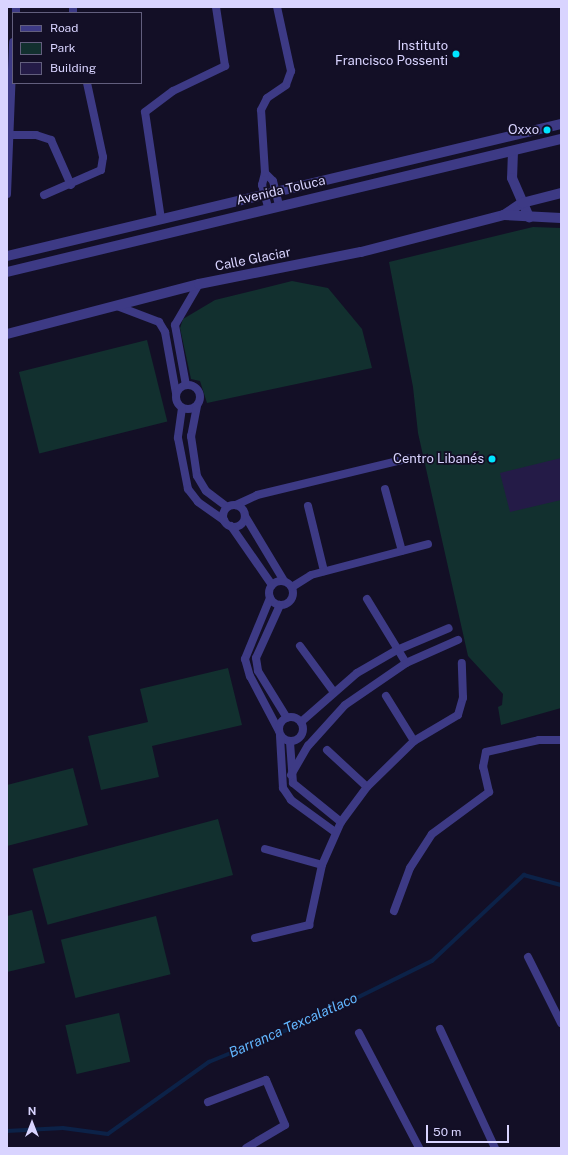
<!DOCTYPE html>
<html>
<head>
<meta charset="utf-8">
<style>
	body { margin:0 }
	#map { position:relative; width:568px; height:1155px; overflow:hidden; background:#130f26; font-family:"Public Sans",sans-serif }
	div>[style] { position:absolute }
	.green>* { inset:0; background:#12302f; transform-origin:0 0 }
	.stream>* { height:3.5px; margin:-1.75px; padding:0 1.75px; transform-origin:1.75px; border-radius:1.75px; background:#0c2248 }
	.building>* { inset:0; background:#241b47 }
	.minor>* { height:8px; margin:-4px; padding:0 4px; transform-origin:4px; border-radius:4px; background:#3d3a85 }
	.minor>.ring { margin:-4px; padding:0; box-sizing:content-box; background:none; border:8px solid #3d3a85; border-radius:50% }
	.tertiary>* { height:10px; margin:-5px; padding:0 5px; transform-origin:5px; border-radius:5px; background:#3d3a85 }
	.dots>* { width:11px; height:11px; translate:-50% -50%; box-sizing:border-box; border:2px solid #130f26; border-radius:50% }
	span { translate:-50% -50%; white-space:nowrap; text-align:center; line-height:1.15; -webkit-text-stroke:3.5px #130f26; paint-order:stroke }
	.poi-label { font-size:13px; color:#d9d4ff }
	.right { translate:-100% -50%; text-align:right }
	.street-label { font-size:13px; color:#d9d4ff }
	.water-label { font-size:14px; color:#62b6ff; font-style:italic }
	.frame { position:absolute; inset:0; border:8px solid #d9d4ff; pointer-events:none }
	.legend { position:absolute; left:12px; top:12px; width:130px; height:72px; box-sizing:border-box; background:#130f26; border:1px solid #625e7d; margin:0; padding:5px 7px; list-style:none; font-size:12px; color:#d9d4ff }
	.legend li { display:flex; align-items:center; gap:8px; height:20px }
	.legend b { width:20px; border:1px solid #625e7d }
	.north { position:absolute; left:12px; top:1103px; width:40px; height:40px; -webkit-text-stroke:3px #130f26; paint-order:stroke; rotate:0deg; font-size:11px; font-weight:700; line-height:16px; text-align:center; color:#d9d4ff }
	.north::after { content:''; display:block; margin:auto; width:14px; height:18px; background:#d9d4ff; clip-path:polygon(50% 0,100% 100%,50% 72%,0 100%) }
	.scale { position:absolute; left:426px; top:1125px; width:83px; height:18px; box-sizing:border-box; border:2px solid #d9d4ff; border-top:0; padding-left:5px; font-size:12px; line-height:14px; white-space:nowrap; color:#d9d4ff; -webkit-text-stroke:3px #130f26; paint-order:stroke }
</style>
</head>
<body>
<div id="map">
	<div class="green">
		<i style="clip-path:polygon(533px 227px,561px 228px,561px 708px,501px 725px,498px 707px,502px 705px,503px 694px,468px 656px,418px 433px,413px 387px,389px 262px)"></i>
		<i style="clip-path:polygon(292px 281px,328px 288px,362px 329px,372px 368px,207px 403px,200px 381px,191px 379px,180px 328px,183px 319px,215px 300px)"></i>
		<i style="left:147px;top:340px;width:84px;height:132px;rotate:76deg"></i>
		<i style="clip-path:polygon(228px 668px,242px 725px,152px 746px,159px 777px,101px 790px,88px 736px,148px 722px,140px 689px)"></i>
		<i style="clip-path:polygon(73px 768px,88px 825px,7px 846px,7px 785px)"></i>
		<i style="left:218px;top:819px;width:58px;height:192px;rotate:75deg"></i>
		<i style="clip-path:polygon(32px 910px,45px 963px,7px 972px,7px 916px)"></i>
		<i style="left:156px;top:916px;width:60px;height:98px;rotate:76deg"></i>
		<i style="left:119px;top:1013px;width:50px;height:55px;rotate:77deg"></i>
	</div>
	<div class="stream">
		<i style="left:7px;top:1131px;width:56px;rotate:-3.1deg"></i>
		<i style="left:63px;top:1128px;width:45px;rotate:7.6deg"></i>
		<i style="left:108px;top:1134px;width:124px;rotate:-35.5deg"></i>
		<i style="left:209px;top:1062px;width:113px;rotate:-22.3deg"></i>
		<i style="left:314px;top:1019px;width:131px;rotate:-26.2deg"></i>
		<i style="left:432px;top:961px;width:126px;rotate:-43.1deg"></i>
		<i style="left:524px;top:875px;width:38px;rotate:15deg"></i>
	</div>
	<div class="building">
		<i style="clip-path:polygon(561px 458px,561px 500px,510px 512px,500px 473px)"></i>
	</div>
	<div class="minor">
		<i style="left:73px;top:7px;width:6px;rotate:90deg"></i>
		<i style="left:16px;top:13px;width:6px;rotate:-90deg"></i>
		<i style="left:9px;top:135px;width:27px"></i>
		<i style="left:36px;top:135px;width:16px;rotate:18deg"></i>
		<i style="left:51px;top:140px;width:49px;rotate:66deg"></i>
		<i style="left:265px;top:173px;width:11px;rotate:45deg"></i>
		<i style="left:273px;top:181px;width:25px;rotate:76deg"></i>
		<i style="left:7px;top:194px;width:152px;rotate:-87.7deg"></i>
		<i style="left:44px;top:195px;width:62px;rotate:-23.7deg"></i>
		<i style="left:101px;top:170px;width:13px;rotate:-81deg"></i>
		<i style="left:103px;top:157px;width:76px;rotate:-102.2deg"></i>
		<i style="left:268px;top:207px;width:23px;rotate:-105deg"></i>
		<i style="left:262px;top:185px;width:12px;rotate:-76deg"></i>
		<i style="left:265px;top:173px;width:63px;rotate:-93.6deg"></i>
		<i style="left:261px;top:110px;width:13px;rotate:-63deg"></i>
		<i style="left:267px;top:98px;width:23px;rotate:-34deg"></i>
		<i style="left:286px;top:85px;width:15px;rotate:-70deg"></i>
		<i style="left:291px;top:71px;width:66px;rotate:-102.3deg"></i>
		<i style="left:161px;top:219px;width:108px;rotate:-98.5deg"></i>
		<i style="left:145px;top:112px;width:35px;rotate:-37deg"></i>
		<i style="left:173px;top:91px;width:58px;rotate:-25.7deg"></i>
		<i style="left:225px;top:66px;width:60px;rotate:-98.7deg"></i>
		<i style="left:117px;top:306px;width:45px;rotate:20.9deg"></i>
		<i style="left:159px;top:322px;width:12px;rotate:59deg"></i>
		<i style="left:165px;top:332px;width:62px;rotate:79.8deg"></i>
		<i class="ring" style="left:176px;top:385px;width:16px;height:16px"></i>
		<i style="left:186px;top:385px;width:61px;rotate:-100.4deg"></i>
		<i style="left:175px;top:325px;width:48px;rotate:-59.7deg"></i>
		<i style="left:197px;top:406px;width:31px;rotate:101deg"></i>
		<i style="left:191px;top:436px;width:40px;rotate:81.5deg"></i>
		<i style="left:197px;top:476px;width:17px;rotate:59deg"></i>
		<i style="left:206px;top:491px;width:26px;rotate:37deg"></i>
		<i style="left:182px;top:408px;width:30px;rotate:98deg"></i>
		<i style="left:178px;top:438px;width:52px;rotate:78.9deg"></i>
		<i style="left:188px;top:489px;width:16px;rotate:52deg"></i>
		<i style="left:198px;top:502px;width:32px;rotate:35deg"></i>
		<i style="left:385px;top:489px;width:64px;rotate:74.7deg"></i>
		<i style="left:236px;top:505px;width:23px;rotate:-25deg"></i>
		<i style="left:257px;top:495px;width:157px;rotate:-13.6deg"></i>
		<i class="ring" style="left:223px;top:505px;width:14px;height:14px"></i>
		<i style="left:308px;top:506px;width:67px;rotate:76.2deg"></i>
		<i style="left:245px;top:516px;width:76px;rotate:59deg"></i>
		<i style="left:231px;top:526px;width:72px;rotate:55.2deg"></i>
		<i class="ring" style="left:269px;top:581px;width:16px;height:16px"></i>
		<i style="left:292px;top:587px;width:22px;rotate:-32deg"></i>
		<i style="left:311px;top:575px;width:121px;rotate:-14.8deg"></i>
		<i style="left:270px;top:598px;width:66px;rotate:112.3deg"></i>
		<i style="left:245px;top:659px;width:18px;rotate:74deg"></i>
		<i style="left:250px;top:676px;width:62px;rotate:62.2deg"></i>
		<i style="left:367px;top:599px;width:75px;rotate:58.6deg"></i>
		<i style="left:280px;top:605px;width:58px;rotate:114.4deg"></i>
		<i style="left:256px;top:658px;width:13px;rotate:81deg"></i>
		<i style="left:258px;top:671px;width:55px;rotate:58.3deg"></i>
		<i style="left:300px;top:646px;width:56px;rotate:53.7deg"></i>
		<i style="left:386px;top:696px;width:53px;rotate:58.1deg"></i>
		<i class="ring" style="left:279px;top:717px;width:16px;height:16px"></i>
		<i style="left:301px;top:722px;width:74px;rotate:-41.2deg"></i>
		<i style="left:357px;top:673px;width:46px;rotate:-29.9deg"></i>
		<i style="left:397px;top:650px;width:56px;rotate:-22.9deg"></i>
		<i style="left:280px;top:736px;width:52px;rotate:86.7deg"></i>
		<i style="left:283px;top:788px;width:14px;rotate:56deg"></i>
		<i style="left:291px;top:800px;width:54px;rotate:36deg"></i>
		<i style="left:290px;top:742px;width:41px;rotate:85.8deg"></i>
		<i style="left:293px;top:783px;width:62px;rotate:39.1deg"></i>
		<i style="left:327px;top:750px;width:54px;rotate:42.8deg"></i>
		<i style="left:291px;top:775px;width:34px;rotate:-60deg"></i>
		<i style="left:308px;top:746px;width:55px;rotate:-47.9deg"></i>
		<i style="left:345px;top:705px;width:74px;rotate:-34.5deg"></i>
		<i style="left:406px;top:663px;width:57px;rotate:-23.9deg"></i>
		<i style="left:265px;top:849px;width:59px;rotate:15.7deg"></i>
		<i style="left:394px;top:911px;width:46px;rotate:-69.6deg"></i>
		<i style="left:410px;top:868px;width:40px;rotate:-57.1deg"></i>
		<i style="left:432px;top:834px;width:71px;rotate:-36.4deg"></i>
		<i style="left:489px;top:792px;width:26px;rotate:-103deg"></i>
		<i style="left:483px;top:767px;width:15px;rotate:-79deg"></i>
		<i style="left:486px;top:752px;width:54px;rotate:-12.8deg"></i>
		<i style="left:539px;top:740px;width:22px"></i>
		<i style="left:255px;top:938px;width:56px;rotate:-13.5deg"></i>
		<i style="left:309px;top:925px;width:61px;rotate:-77.8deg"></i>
		<i style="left:322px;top:865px;width:47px;rotate:-66.2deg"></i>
		<i style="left:341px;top:822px;width:44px;rotate:-53.4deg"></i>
		<i style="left:367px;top:787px;width:66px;rotate:-44.4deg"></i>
		<i style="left:414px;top:741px;width:51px;rotate:-30.6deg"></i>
		<i style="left:458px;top:715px;width:18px;rotate:-74deg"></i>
		<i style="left:463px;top:698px;width:35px;rotate:-92deg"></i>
		<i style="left:528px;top:957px;width:74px;rotate:63.4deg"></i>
		<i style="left:440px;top:1029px;width:131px;rotate:65.2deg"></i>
		<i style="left:359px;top:1033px;width:130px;rotate:62.4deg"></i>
		<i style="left:208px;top:1102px;width:62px;rotate:-20.8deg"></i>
		<i style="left:266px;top:1080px;width:49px;rotate:67.1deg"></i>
		<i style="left:285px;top:1125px;width:45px;rotate:149.5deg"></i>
	</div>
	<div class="tertiary">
		<i style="left:513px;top:151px;width:27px;rotate:92deg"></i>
		<i style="left:512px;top:178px;width:43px;rotate:66.4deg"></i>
		<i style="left:504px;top:215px;width:22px;rotate:-34deg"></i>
		<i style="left:522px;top:203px;width:40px;rotate:-14.4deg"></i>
		<i style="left:7px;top:256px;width:570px;rotate:-13.4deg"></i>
		<i style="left:7px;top:272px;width:570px;rotate:-13.5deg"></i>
		<i style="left:7px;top:334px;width:198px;rotate:-14.6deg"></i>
		<i style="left:199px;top:284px;width:165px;rotate:-11.2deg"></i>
		<i style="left:361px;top:252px;width:148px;rotate:-14.5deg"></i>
		<i style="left:504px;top:215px;width:57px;rotate:3deg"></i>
	</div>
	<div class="dots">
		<i style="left:456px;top:54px;background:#00e5ff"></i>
		<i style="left:547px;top:130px;background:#00e5ff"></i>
		<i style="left:492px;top:459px;background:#00e5ff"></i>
	</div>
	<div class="poi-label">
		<span class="right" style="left:448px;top:54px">Instituto<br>Francisco Possenti</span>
		<span class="right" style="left:539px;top:130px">Oxxo</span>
		<span class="right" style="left:484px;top:459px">Centro Libanés</span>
	</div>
	<div class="street-label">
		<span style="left:281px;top:191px;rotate:-13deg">Avenida Toluca</span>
		<span style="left:253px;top:260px;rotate:-11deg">Calle Glaciar</span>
	</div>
	<div class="water-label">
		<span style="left:293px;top:1025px;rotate:-24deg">Barranca Texcalatlaco</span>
	</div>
	<div class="frame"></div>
	<ul class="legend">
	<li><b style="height:5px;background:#3d3a85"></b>Road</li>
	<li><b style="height:11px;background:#12302f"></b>Park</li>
	<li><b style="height:11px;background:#241b47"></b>Building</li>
	</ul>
	<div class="north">N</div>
	<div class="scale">50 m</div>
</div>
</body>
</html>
